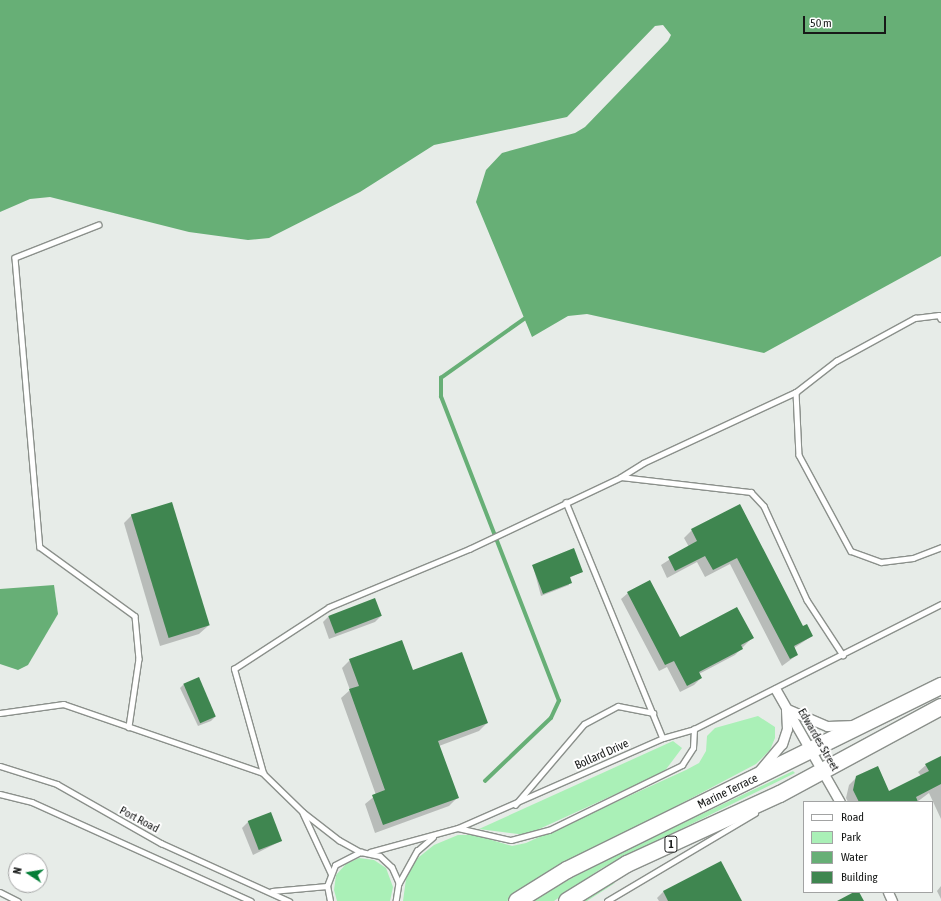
<!DOCTYPE html>
<html>
<head>
<meta charset="utf-8">
<style>
	body { margin:0 }
	#map { position:relative; width:941px; height:901px; overflow:hidden; background:#e7ece8; font-family:"Asap Condensed",sans-serif }
	div>[style] { position:absolute }
	.green>* { inset:0; background:#aaf0b7 }
	.water>* { inset:0; background:#67af76 }
	.shadow>* { inset:0; background:#0003 }
	.stream>* { height:3.5px; margin:-1.75px; padding:0 1.75px; transform-origin:1.75px; border-radius:1.75px; background:#67af76 }
	.building>* { inset:0; background:#3f8650; transform-origin:0 0 }
	.roads { filter:drop-shadow(1px 0 #8b908b) drop-shadow(-1px 0 #8b908b) drop-shadow(0 1px #8b908b) drop-shadow(0 -1px #8b908b) }
	.lane>* { height:4.5px; margin:-2.25px; padding:0 2.25px; transform-origin:2.25px; border-radius:2.25px; background:#fff }
	.street>* { height:9px; margin:-4.5px; padding:0 4.5px; transform-origin:4.5px; border-radius:4.5px; background:#fff }
	.highway>* { height:16px; margin:-8px; padding:0 8px; transform-origin:8px; border-radius:8px; background:#fff }
	span { translate:-50% -50%; white-space:nowrap; text-align:center; line-height:1.15; -webkit-text-stroke:4px #fff; paint-order:stroke }
	.shield-label span { padding:1px 3px; background:#fff; border:1px solid; border-radius:3px; -webkit-text-stroke-width:0 }
	.shield-label { font-size:11px; color:#171918; font-weight:700 }
	.street-label { font-size:12px; color:#171918 }
	.legend { position:absolute; left:803px; top:801px; width:130px; height:92px; box-sizing:border-box; background:#fff; border:1px solid #a2a3a3; margin:0; padding:5px 7px; list-style:none; font-size:12px; color:#171918 }
	.legend li { display:flex; align-items:center; gap:8px; height:20px }
	.legend b { width:20px; border:1px solid #a2a3a3 }
	.north { position:absolute; left:8px; top:853px; width:40px; height:40px; box-sizing:border-box; background:#fff; border:1px solid #a2a3a3; border-radius:50%; rotate:282deg; font-size:11px; font-weight:700; line-height:16px; text-align:center; color:#171918 }
	.north::after { content:''; display:block; margin:auto; width:14px; height:18px; background:#027e36; clip-path:polygon(50% 0,100% 100%,50% 72%,0 100%) }
	.scale { position:absolute; left:803px; top:16px; width:83px; height:18px; box-sizing:border-box; border:2px solid #171918; border-top:0; padding-left:5px; font-size:12px; line-height:14px; white-space:nowrap; color:#171918; -webkit-text-stroke:3px #fff; paint-order:stroke }
</style>
</head>
<body>
<div id="map">
	<div class="green">
		<i style="clip-path:polygon(758px 716px,775px 727px,775px 738px,770px 750px,756px 764px,582px 856px,507px 901px,403px 901px,406px 879px,414px 861px,434px 845px,458px 835px,475px 835px,512px 846px,526px 843px,686px 770px,699px 763px,706px 751px,707px 736px,715px 728px)"></i>
		<i style="clip-path:polygon(673px 741px,682px 748px,664px 772px,526px 835px,479px 829px)"></i>
		<i style="clip-path:polygon(793px 771px,795px 773px,602px 868px,554px 901px,532px 901px,598px 863px)"></i>
		<i style="clip-path:polygon(359px 858px,374px 860px,386px 868px,393px 887px,390px 901px,337px 901px,334px 890px,336px 875px,346px 864px)"></i>
		<i style="clip-path:polygon(615px 883px,587px 901px,581px 901px,608px 884px)"></i>
	</div>
	<div class="water">
		<i style="clip-path:polygon(0 0,941px 0,941px 256px,764px 353px,587px 314px,568px 316px,532px 337px,476px 202px,486px 170px,502px 153px,575px 133px,585px 127px,668px 41px,671px 35px,663px 25px,655px 26px,567px 117px,434px 145px,360px 192px,269px 238px,248px 240px,189px 232px,50px 197px,30px 199px,0 212px)"></i>
		<i style="clip-path:polygon(54px 585px,58px 614px,28px 665px,18px 670px,0 664px,0 589px)"></i>
	</div>
	<div class="shadow">
		<i style="clip-path:polygon(740px 505px,802px 627px,812px 636px,794px 648px,797px 655px,782px 666px,730px 564px,705px 577px,697px 562px,667px 578px,661px 565px,689px 547px,684px 538px,692px 530px)"></i>
		<i style="clip-path:polygon(132px 515px,208px 626px,199px 634px,160px 646px,124px 523px)"></i>
		<i style="clip-path:polygon(533px 566px,582px 572px,569px 578px,569px 585px,541px 596px)"></i>
		<i style="clip-path:polygon(628px 593px,680px 638px,752px 638px,735px 655px,699px 674px,701px 678px,694px 685px,680px 692px,667px 667px,659px 671px,621px 599px)"></i>
		<i style="clip-path:polygon(329px 616px,381px 616px,375px 622px,329px 639px,323px 622px)"></i>
		<i style="clip-path:polygon(350px 660px,412px 671px,487px 723px,479px 731px,439px 746px,457px 798px,449px 806px,375px 833px,365px 804px,376px 795px,341px 698px,350px 690px,342px 668px)"></i>
		<i style="clip-path:polygon(184px 684px,215px 717px,211px 721px,198px 726px,180px 688px)"></i>
		<i style="clip-path:polygon(941px 757px,941px 819px,929px 793px,917px 802px,848px 802px,846px 798px,849px 785px,857px 777px,889px 793px,921px 776px,918px 772px,926px 765px)"></i>
		<i style="clip-path:polygon(248px 822px,281px 841px,253px 855px,242px 828px)"></i>
		<i style="clip-path:polygon(721px 862px,741px 901px,659px 901px,657px 898px,663px 892px)"></i>
		<i style="clip-path:polygon(941px 886px,941px 899px,937px 891px)"></i>
	</div>
	<div class="stream">
		<i style="left:485px;top:781px;width:91px;rotate:-43.7deg"></i>
		<i style="left:551px;top:718px;width:19px;rotate:-65deg"></i>
		<i style="left:559px;top:701px;width:326px;rotate:-111.2deg"></i>
		<i style="left:441px;top:397px;width:19px;rotate:-90deg"></i>
		<i style="left:441px;top:378px;width:102px;rotate:-35.4deg"></i>
	</div>
	<div class="building">
		<i style="left:172px;top:502px;width:129px;height:43px;rotate:73deg"></i>
		<i style="clip-path:polygon(740px 504px,803px 626px,807px 624px,813px 636px,794px 646px,798px 655px,790px 659px,737px 558px,713px 570px,705px 556px,675px 571px,668px 557px,697px 541px,691px 529px)"></i>
		<i style="clip-path:polygon(574px 548px,583px 572px,570px 577px,572px 583px,543px 594px,532px 565px)"></i>
		<i style="clip-path:polygon(650px 580px,680px 637px,737px 607px,754px 638px,741px 645px,743px 649px,699px 672px,702px 678px,687px 686px,674px 661px,665px 665px,627px 592px)"></i>
		<i style="left:375px;top:598px;width:19px;height:50px;rotate:69deg"></i>
		<i style="clip-path:polygon(402px 640px,413px 670px,462px 652px,488px 723px,438px 741px,459px 798px,383px 825px,372px 795px,385px 790px,349px 689px,359px 686px,349px 659px)"></i>
		<i style="left:199px;top:677px;width:43px;height:17px;rotate:67deg"></i>
		<i style="clip-path:polygon(941px 756px,941px 784px,916px 797px,918px 802px,859px 802px,853px 790px,856px 776px,878px 766px,889px 791px,929px 771px,925px 764px)"></i>
		<i style="left:271px;top:812px;width:31px;height:25px;rotate:69deg"></i>
		<i style="clip-path:polygon(721px 861px,742px 901px,668px 901px,663px 891px)"></i>
		<i style="clip-path:polygon(854px 892px,859px 892px,864px 901px,837px 901px)"></i>
	</div>
	<div class="roads">
		<div class="lane">
			<i style="left:99px;top:225px;width:90px;rotate:158.6deg"></i>
			<i style="left:15px;top:258px;width:290px;rotate:85.1deg"></i>
			<i style="left:40px;top:547px;width:117px;rotate:36deg"></i>
			<i style="left:135px;top:616px;width:43px;rotate:84.7deg"></i>
			<i style="left:139px;top:659px;width:69px;rotate:98.4deg"></i>
			<i style="left:796px;top:392px;width:63px;rotate:87.3deg"></i>
			<i style="left:799px;top:455px;width:109px;rotate:61.6deg"></i>
			<i style="left:851px;top:551px;width:32px;rotate:20deg"></i>
			<i style="left:881px;top:562px;width:32px;rotate:-7deg"></i>
			<i style="left:913px;top:558px;width:30px;rotate:-21deg"></i>
			<i style="left:621px;top:477px;width:26px;rotate:-32deg"></i>
			<i style="left:643px;top:463px;width:169px;rotate:-24.9deg"></i>
			<i style="left:796px;top:392px;width:51px;rotate:-37.8deg"></i>
			<i style="left:836px;top:361px;width:90px;rotate:-28.6deg"></i>
			<i style="left:915px;top:318px;width:24px;rotate:-7deg"></i>
			<i style="left:939px;top:315px;width:4px;rotate:63deg"></i>
			<i style="left:566px;top:502px;width:255px;rotate:67.7deg"></i>
			<i style="left:0;top:713px;width:64px;rotate:-8.1deg"></i>
			<i style="left:63px;top:704px;width:212px;rotate:19deg"></i>
			<i style="left:263px;top:773px;width:56px;rotate:44.3deg"></i>
			<i style="left:303px;top:812px;width:46px;rotate:37.9deg"></i>
			<i style="left:339px;top:840px;width:25px;rotate:29deg"></i>
			<i style="left:0;top:766px;width:60px;rotate:17.5deg"></i>
			<i style="left:57px;top:784px;width:120px;rotate:29.6deg"></i>
			<i style="left:161px;top:843px;width:141px;rotate:24.4deg"></i>
			<i style="left:263px;top:773px;width:108px;rotate:-105.6deg"></i>
			<i style="left:234px;top:669px;width:113px;rotate:-33.1deg"></i>
			<i style="left:329px;top:607px;width:152px;rotate:-22.5deg"></i>
			<i style="left:469px;top:549px;width:168px;rotate:-25.3deg"></i>
			<i style="left:621px;top:477px;width:131px;rotate:6.6deg"></i>
			<i style="left:751px;top:492px;width:19px;rotate:47deg"></i>
			<i style="left:764px;top:506px;width:103px;rotate:65.4deg"></i>
			<i style="left:807px;top:600px;width:66px;rotate:56.8deg"></i>
			<i style="left:0;top:794px;width:33px;rotate:14deg"></i>
			<i style="left:32px;top:802px;width:240px;rotate:24.3deg"></i>
			<i style="left:515px;top:805px;width:106px;rotate:-49.6deg"></i>
			<i style="left:584px;top:724px;width:38px;rotate:-28deg"></i>
			<i style="left:618px;top:706px;width:36px;rotate:11deg"></i>
			<i style="left:303px;top:813px;width:66px;rotate:65deg"></i>
			<i style="left:458px;top:828px;width:54px;rotate:12.8deg"></i>
			<i style="left:511px;top:840px;width:39px;rotate:-15deg"></i>
			<i style="left:549px;top:830px;width:148px;rotate:-26deg"></i>
			<i style="left:682px;top:765px;width:20px;rotate:-57deg"></i>
			<i style="left:693px;top:748px;width:19px;rotate:-87deg"></i>
			<i style="left:370px;top:852px;width:91px;rotate:-15.3deg"></i>
			<i style="left:458px;top:828px;width:224px;rotate:-23.7deg"></i>
			<i style="left:663px;top:738px;width:32px;rotate:-16deg"></i>
			<i style="left:694px;top:729px;width:277px;rotate:-26.8deg"></i>
			<i style="left:399px;top:883px;width:37px;rotate:-61deg"></i>
			<i style="left:417px;top:851px;width:21px;rotate:-41deg"></i>
			<i style="left:272px;top:891px;width:55px;rotate:-5.2deg"></i>
			<i style="left:0;top:892px;width:20px;rotate:27deg"></i>
			<i style="left:330px;top:901px;width:15px;rotate:-101deg"></i>
			<i style="left:327px;top:886px;width:22px;rotate:-69deg"></i>
			<i style="left:335px;top:865px;width:29px;rotate:-27deg"></i>
			<i style="left:361px;top:852px;width:19px;rotate:12deg"></i>
			<i style="left:380px;top:856px;width:16px;rotate:43deg"></i>
			<i style="left:392px;top:867px;width:17px;rotate:66deg"></i>
			<i style="left:399px;top:883px;width:18px;rotate:99deg"></i>
			<i style="left:607px;top:901px;width:172px;rotate:-30.7deg"></i>
		</div>
		<div class="street">
			<i style="left:776px;top:690px;width:129px;rotate:60.3deg"></i>
			<i style="left:787px;top:709px;width:43px;rotate:23deg"></i>
			<i style="left:827px;top:726px;width:28px;rotate:-2deg"></i>
			<i style="left:759px;top:771px;width:35px;rotate:-50deg"></i>
			<i style="left:782px;top:744px;width:16px;rotate:-72deg"></i>
			<i style="left:787px;top:729px;width:20px;rotate:-93deg"></i>
			<i style="left:888px;top:892px;width:10px;rotate:66deg"></i>
		</div>
		<div class="highway">
			<i style="left:517px;top:901px;width:59px;rotate:-31.8deg"></i>
			<i style="left:567px;top:870px;width:417px;rotate:-26.2deg"></i>
			<i style="left:567px;top:901px;width:70px;rotate:-31.7deg"></i>
			<i style="left:627px;top:864px;width:168px;rotate:-24.6deg"></i>
			<i style="left:780px;top:794px;width:183px;rotate:-28.4deg"></i>
		</div>
	</div>
	<div class="shield-label">
		<span style="left:671px;top:844px">1</span>
	</div>
	<div class="street-label">
		<span style="left:818px;top:740px;rotate:60deg">Edwardes Street</span>
		<span style="left:602px;top:755px;rotate:-24deg">Bollard Drive</span>
		<span style="left:728px;top:792px;rotate:-26deg">Marine Terrace</span>
		<span style="left:139px;top:820px;rotate:28deg">Port Road</span>
	</div>
	<ul class="legend">
	<li><b style="height:5px;background:#fff"></b>Road</li>
	<li><b style="height:11px;background:#aaf0b7"></b>Park</li>
	<li><b style="height:11px;background:#67af76"></b>Water</li>
	<li><b style="height:11px;background:#3f8650"></b>Building</li>
	</ul>
	<div class="north">N</div>
	<div class="scale">50 m</div>
</div>
</body>
</html>
